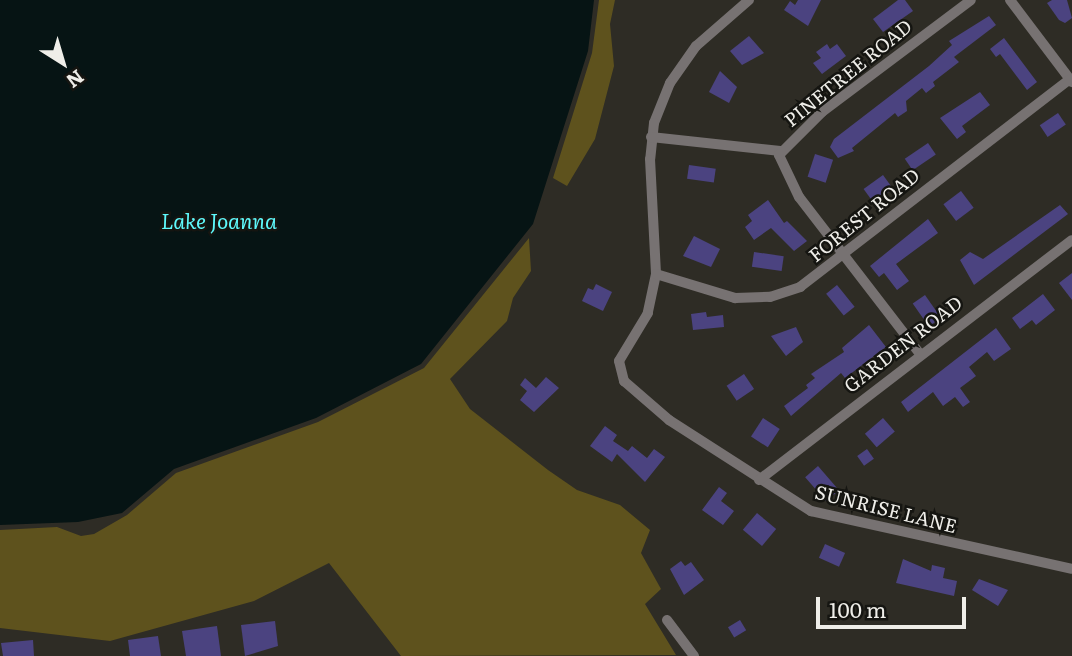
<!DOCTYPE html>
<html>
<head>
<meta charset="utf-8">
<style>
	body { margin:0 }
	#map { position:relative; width:1072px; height:656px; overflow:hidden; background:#2e2c25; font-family:Literata,serif }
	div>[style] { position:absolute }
	.green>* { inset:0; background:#5e521d }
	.water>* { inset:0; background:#061414 }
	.building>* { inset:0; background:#4b4380; transform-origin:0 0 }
	.minor>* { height:10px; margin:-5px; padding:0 5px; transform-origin:5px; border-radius:5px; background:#777272 }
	span { translate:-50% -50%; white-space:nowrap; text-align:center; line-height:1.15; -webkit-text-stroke:5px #151511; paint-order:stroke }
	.street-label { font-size:19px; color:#efeee9 }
	.water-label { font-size:21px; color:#5ef8fb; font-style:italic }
	.north { position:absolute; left:28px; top:28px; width:70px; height:70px; -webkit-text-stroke:5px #151511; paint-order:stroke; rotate:143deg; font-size:19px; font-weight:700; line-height:28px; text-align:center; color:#efeee9 }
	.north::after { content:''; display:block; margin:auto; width:24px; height:32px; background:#efeee9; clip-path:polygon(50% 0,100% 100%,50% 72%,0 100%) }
	.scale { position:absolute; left:816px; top:597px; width:150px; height:32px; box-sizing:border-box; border:4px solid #efeee9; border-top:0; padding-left:9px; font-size:21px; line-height:24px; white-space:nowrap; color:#efeee9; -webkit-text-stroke:5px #151511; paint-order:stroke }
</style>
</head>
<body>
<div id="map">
	<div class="green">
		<i style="clip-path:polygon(599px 0,615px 0,610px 24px,614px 66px,595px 139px,567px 186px,553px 178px,592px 53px)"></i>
		<i style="clip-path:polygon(529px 238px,531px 271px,513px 298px,507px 321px,450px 379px,470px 409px,548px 470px,577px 490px,620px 505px,650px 530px,641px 553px,661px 589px,645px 604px,676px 655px,401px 656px,329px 563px,254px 601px,110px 641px,0 628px,0 530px,57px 527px,81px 536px,94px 534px,127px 515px,176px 473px,318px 422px,424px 368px)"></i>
	</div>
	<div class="water">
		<i style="clip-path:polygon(0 0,594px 0,588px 51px,533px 224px,421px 364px,316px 418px,174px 469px,122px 513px,78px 522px,0 525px)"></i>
	</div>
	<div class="building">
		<i style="clip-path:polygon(798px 0,821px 0,808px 26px,784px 10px,790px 1px,795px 5px)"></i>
		<i style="clip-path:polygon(898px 0,905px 0,913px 11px,883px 32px,873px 19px)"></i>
		<i style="clip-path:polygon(1052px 0,1067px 0,1072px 18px,1065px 23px,1059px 20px,1047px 3px)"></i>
		<i style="clip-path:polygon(989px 16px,996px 25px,954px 57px,959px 62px,933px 82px,935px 86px,926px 93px,922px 88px,906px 101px,907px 111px,898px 117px,895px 113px,852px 148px,854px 151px,838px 158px,830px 147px,834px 139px,929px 66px,952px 45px,949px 41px)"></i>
		<i style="clip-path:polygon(749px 36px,764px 53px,742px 65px,730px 51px)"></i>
		<i style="clip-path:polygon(1004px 38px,1037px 82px,1027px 90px,1000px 54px,996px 57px,990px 49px)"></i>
		<i style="clip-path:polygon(827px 44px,830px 49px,837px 44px,846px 56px,822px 74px,813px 63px,821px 58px,816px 52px)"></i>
		<i style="clip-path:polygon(720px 71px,737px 87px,729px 103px,709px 92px)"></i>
		<i style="clip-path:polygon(980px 92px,990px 105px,962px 126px,966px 132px,957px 139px,940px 118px)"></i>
		<i style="left:1058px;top:113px;width:14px;height:22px;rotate:56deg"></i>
		<i style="left:928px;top:143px;width:14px;height:28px;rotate:56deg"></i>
		<i style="left:815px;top:154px;width:19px;height:24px;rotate:18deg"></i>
		<i style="left:689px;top:165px;width:27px;height:14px;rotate:8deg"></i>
		<i style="left:883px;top:175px;width:17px;height:24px;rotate:54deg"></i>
		<i style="left:961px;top:191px;width:21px;height:22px;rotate:53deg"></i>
		<i style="clip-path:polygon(768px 200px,784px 223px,787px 221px,807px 241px,794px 251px,771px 228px,754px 240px,745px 227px,752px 221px,748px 215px)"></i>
		<i style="clip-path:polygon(1060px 205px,1068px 214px,974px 285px,960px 260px,970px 252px,983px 259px)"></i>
		<i style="clip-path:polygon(928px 219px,938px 233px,896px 264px,909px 281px,897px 290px,884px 273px,879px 277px,870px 266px)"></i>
		<i style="clip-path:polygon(694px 236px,720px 249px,711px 267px,683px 256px)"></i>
		<i style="left:754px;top:252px;width:30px;height:15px;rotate:8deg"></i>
		<i style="clip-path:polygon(1072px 273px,1072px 300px,1059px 283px)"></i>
		<i style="clip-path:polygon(596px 284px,612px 292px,603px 311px,582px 301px,588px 288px,593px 290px)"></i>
		<i style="left:837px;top:285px;width:28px;height:14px;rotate:51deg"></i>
		<i style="clip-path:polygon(1043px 294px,1055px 310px,1036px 325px,1032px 320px,1020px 329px,1012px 318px)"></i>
		<i style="left:925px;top:295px;width:28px;height:15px;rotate:55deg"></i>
		<i style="clip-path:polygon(706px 312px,707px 317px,723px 315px,724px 327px,693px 330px,691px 314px)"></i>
		<i style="clip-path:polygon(869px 325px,886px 347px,845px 378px,841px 373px,791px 416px,784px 406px,808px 388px,806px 385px,815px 378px,811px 374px,844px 352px,842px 348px)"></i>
		<i style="clip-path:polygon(796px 327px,803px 342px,786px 356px,771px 336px)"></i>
		<i style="clip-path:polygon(996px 328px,1011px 349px,994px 361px,987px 352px,969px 367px,976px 376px,960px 388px,970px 402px,963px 407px,955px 397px,943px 406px,933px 392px,908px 412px,901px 402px)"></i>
		<i style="left:744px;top:374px;width:18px;height:21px;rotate:56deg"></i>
		<i style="clip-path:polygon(546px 377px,559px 388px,534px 412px,520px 400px,527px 391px,520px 385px,525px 378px,536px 388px)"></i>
		<i style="left:763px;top:418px;width:20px;height:22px;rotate:33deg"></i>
		<i style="left:883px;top:418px;width:18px;height:24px;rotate:49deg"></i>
		<i style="clip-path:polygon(605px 426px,617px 435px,613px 441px,628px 451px,632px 446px,647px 458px,654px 449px,665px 457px,645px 482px,617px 454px,612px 462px,590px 446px)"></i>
		<i style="left:867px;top:449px;width:12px;height:12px;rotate:55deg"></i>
		<i style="left:818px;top:466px;width:32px;height:17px;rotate:49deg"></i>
		<i style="clip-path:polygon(719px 487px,727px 493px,721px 501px,734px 511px,723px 525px,702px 510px)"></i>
		<i style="left:757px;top:513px;width:25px;height:22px;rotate:40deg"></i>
		<i style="left:825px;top:544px;width:22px;height:15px;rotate:24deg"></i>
		<i style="clip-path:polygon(903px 559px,931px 571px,932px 565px,945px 568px,943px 578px,957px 581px,954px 596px,896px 583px)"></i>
		<i style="clip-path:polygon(681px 561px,685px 566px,691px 562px,704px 580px,684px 595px,670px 569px)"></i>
		<i style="clip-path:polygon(979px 579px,1008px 590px,998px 606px,972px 590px)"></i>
		<i style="left:740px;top:620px;width:12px;height:14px;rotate:59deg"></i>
		<i style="clip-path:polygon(275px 621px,278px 646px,245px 656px,241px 625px)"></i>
		<i style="clip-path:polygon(217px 626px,221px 656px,186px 656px,182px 631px)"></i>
		<i style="clip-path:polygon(158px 636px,161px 656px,130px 656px,128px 640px)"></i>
		<i style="clip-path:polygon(33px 640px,34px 656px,3px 656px,1px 643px)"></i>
	</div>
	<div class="minor">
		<i style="left:749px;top:0;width:70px;rotate:139deg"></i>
		<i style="left:696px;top:46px;width:45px;rotate:125.1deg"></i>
		<i style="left:670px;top:83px;width:43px;rotate:111.8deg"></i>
		<i style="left:654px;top:123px;width:36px;rotate:96deg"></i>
		<i style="left:650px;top:159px;width:115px;rotate:87deg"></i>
		<i style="left:656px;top:274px;width:40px;rotate:102deg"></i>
		<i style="left:648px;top:313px;width:56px;rotate:121.1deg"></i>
		<i style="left:619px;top:361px;width:21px;rotate:76deg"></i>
		<i style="left:624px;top:381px;width:60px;rotate:40.9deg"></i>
		<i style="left:669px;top:420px;width:169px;rotate:32.7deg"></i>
		<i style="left:811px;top:511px;width:267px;rotate:12.5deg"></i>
		<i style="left:1010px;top:0;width:103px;rotate:52.9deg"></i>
		<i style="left:651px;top:137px;width:130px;rotate:6.2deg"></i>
		<i style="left:656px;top:274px;width:83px;rotate:16.9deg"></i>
		<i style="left:735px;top:298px;width:35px;rotate:-2deg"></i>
		<i style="left:770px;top:297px;width:32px;rotate:-18deg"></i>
		<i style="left:800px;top:287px;width:341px;rotate:-37.6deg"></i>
		<i style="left:920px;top:354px;width:198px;rotate:-127.6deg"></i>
		<i style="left:799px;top:197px;width:47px;rotate:-115.5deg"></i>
		<i style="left:779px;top:155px;width:61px;rotate:-45deg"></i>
		<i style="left:822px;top:112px;width:186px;rotate:-36.9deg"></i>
		<i style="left:759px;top:480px;width:394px;rotate:-37.5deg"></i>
		<i style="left:667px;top:620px;width:45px;rotate:53.1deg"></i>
	</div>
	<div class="street-label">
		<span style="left:848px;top:73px;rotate:-39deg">PINETREE ROAD</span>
		<span style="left:864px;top:215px;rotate:-39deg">FOREST ROAD</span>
		<span style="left:903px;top:344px;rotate:-38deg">GARDEN ROAD</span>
		<span style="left:886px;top:509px;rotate:14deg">SUNRISE LANE</span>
	</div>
	<div class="water-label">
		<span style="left:219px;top:220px">Lake Joanna</span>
	</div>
	<div class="north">N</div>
	<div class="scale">100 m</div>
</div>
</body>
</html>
